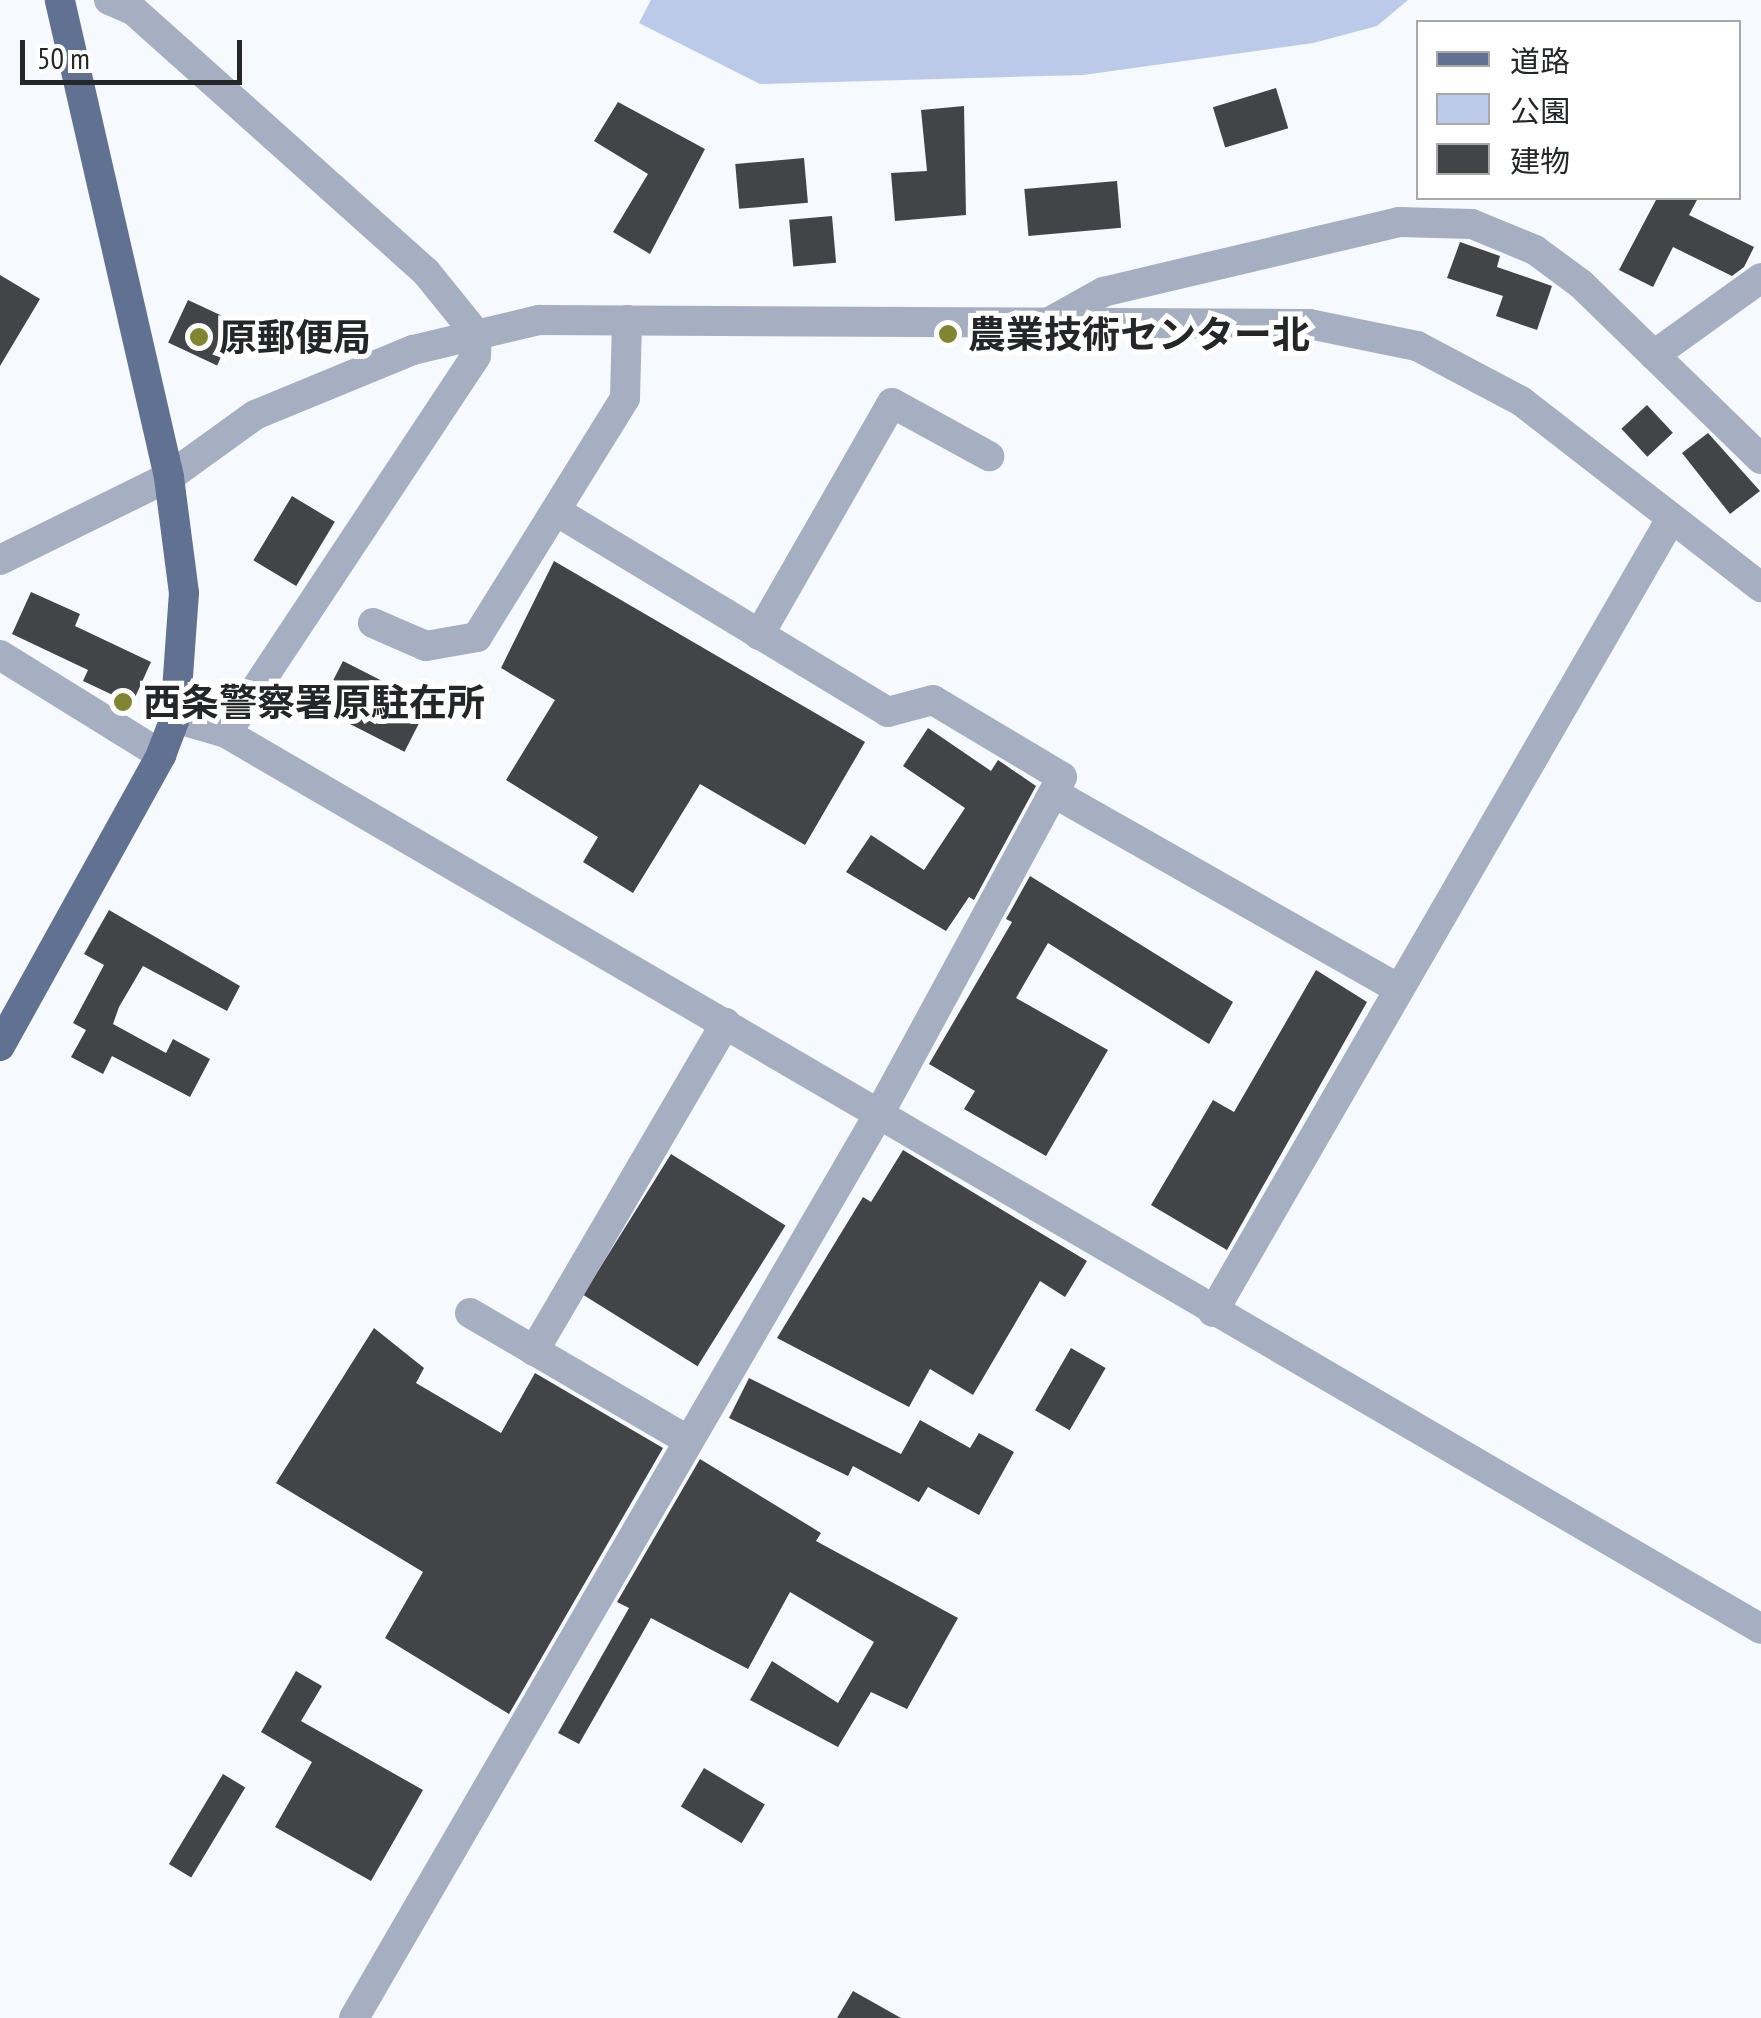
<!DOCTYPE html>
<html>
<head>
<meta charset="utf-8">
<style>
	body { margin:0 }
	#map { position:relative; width:1761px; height:2018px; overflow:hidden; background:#f6f9fd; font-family:"PT Sans Narrow","Noto Sans JP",sans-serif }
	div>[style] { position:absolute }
	.green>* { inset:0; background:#bacae8 }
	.building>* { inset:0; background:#424447; transform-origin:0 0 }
	.minor>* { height:30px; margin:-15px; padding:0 15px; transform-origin:15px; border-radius:15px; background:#a5afc1 }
	.major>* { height:30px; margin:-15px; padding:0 15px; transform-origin:15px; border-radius:15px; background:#607191 }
	.dots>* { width:28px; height:28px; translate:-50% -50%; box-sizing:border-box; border:5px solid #fff; border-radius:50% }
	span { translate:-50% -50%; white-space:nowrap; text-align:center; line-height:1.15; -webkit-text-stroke:10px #fff; paint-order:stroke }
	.poi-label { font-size:38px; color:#252627; font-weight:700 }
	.left { translate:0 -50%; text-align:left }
	.legend { position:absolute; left:1416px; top:20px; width:325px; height:180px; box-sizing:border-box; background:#fff; border:2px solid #a8a8a9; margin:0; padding:12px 18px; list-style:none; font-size:30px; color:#252627 }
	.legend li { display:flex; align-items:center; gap:20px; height:50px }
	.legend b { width:50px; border:2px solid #a8a8a9 }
	.scale { position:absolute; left:20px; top:40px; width:222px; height:45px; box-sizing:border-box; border:5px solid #252627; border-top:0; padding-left:12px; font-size:30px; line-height:35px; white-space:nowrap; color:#252627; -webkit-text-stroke:8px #fff; paint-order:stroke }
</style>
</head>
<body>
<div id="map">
	<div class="green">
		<i style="clip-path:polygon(651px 0,1408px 0,1377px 26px,1313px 43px,1083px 75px,760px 84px,639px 23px)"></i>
	</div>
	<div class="building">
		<i style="left:1276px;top:88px;width:42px;height:66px;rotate:73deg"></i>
		<i style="clip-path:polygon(618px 102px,705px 149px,650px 254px,613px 232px,648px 174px,594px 141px)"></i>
		<i style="clip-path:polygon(964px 106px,966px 215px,895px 221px,891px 173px,927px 171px,921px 110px)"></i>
		<i style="left:804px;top:158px;width:45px;height:69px;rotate:85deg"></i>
		<i style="left:1117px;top:181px;width:47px;height:93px;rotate:85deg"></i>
		<i style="clip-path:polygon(1657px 198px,1698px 198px,1689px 215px,1754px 247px,1744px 267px,1732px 276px,1673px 247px,1653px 287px,1619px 270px)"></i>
		<i style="left:832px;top:216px;width:47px;height:43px;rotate:85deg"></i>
		<i style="clip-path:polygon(1460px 242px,1500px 256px,1497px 267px,1552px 286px,1537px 330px,1496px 316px,1503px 296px,1447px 278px)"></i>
		<i style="clip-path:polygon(0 275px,40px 299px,0 366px)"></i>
		<i style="left:188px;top:300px;width:54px;height:47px;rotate:25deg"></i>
		<i style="left:1647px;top:405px;width:38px;height:35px;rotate:47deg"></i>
		<i style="clip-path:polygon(1708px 433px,1760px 491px,1730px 514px,1682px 453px)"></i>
		<i style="left:292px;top:496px;width:50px;height:75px;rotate:31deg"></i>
		<i style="clip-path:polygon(554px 561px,865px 742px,805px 845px,700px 784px,633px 893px,583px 862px,598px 837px,506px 780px,555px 700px,501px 668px)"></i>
		<i style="clip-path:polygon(31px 592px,80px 614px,75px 626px,151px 662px,132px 704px,83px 681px,88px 670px,12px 634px)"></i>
		<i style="left:343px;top:661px;width:96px;height:53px;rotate:27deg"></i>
		<i style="clip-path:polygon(928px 728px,991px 771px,998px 760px,1036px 786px,974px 900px,969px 897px,946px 931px,846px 872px,871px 835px,924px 870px,965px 808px,903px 766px)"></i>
		<i style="clip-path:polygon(1030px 876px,1233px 1002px,1209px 1044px,1048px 943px,1016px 998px,1108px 1050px,1046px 1156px,964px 1109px,975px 1091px,929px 1064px,1012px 922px,1006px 919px)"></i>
		<i style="clip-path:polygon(109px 910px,240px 986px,227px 1011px,143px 966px,119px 1007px,113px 1024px,166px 1053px,173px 1039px,210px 1059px,190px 1097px,112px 1056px,103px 1074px,71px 1057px,86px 1030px,73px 1023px,104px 965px,84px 954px)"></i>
		<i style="clip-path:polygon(1316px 970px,1367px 1002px,1227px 1250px,1151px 1205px,1213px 1100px,1234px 1112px)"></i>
		<i style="clip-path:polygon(903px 1150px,1087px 1261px,1065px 1297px,1040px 1281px,973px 1395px,930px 1369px,909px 1407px,777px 1338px,863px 1197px,871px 1202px)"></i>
		<i style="left:671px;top:1154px;width:135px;height:166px;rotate:32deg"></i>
		<i style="clip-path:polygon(374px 1328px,424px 1368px,416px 1383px,501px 1433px,535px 1373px,663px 1448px,509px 1714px,385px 1638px,423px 1572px,276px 1483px)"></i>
		<i style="left:1071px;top:1348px;width:40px;height:72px;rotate:30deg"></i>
		<i style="clip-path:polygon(749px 1378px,901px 1454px,920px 1420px,970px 1448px,979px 1433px,1014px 1452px,979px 1515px,928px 1487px,919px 1502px,853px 1466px,848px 1476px,729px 1418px)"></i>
		<i style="clip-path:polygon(700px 1459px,821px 1533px,816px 1541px,958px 1618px,907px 1709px,871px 1692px,838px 1747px,750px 1700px,772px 1661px,838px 1703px,874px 1642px,790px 1592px,748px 1669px,651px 1618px,579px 1744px,558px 1733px,629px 1608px,617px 1602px)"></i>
		<i style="clip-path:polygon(296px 1671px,322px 1686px,301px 1721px,423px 1790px,371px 1881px,275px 1827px,312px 1762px,261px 1732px)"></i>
		<i style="left:704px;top:1768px;width:71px;height:45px;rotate:31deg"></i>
		<i style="left:223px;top:1774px;width:26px;height:105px;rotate:31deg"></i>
		<i style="clip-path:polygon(853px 1991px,901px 2018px,837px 2018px)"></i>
	</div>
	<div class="minor">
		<i style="left:109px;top:0;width:26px;rotate:23deg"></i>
		<i style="left:133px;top:10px;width:393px;rotate:41.8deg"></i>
		<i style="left:426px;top:272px;width:81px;rotate:51deg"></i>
		<i style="left:477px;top:335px;width:21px;rotate:93deg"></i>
		<i style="left:476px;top:356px;width:452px;rotate:123.5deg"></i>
		<i style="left:1051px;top:321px;width:60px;rotate:-29.1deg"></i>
		<i style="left:1103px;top:292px;width:304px;rotate:-13.3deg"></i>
		<i style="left:1399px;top:222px;width:73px;rotate:1.6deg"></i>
		<i style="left:1472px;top:224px;width:68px;rotate:22.4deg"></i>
		<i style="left:1535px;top:250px;width:57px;rotate:36.5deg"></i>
		<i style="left:1581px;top:284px;width:251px;rotate:44.2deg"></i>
		<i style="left:1654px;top:355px;width:132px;rotate:-35.7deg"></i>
		<i style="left:0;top:560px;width:188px;rotate:-26.2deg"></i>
		<i style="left:169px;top:477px;width:106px;rotate:-35.8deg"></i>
		<i style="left:255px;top:415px;width:171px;rotate:-22.4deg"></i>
		<i style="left:413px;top:350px;width:130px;rotate:-13.4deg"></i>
		<i style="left:539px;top:320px;width:770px;rotate:0.3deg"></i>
		<i style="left:1309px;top:324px;width:110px;rotate:11.5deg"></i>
		<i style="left:1417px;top:346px;width:118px;rotate:27.9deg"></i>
		<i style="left:1521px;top:401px;width:304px;rotate:37.8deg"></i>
		<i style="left:373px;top:623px;width:58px;rotate:23.5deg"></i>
		<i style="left:426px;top:646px;width:52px;rotate:-10deg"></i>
		<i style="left:477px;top:637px;width:281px;rotate:-58.2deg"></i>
		<i style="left:625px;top:398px;width:78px;rotate:-88.5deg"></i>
		<i style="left:759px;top:635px;width:267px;rotate:-60.2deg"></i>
		<i style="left:892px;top:403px;width:111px;rotate:28.7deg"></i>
		<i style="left:0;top:655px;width:190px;rotate:31.8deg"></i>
		<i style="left:175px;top:718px;width:53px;rotate:16.4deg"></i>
		<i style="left:226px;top:733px;width:1777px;rotate:30.27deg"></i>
		<i style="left:1054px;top:793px;width:397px;rotate:29.6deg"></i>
		<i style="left:1213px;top:1312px;width:916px;rotate:-59.99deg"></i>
		<i style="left:470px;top:1313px;width:251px;rotate:30.3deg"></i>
		<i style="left:534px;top:1351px;width:380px;rotate:-59.7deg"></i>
		<i style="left:354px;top:2018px;width:1048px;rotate:-59.86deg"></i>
		<i style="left:880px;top:1112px;width:381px;rotate:-61.5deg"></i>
		<i style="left:1062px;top:777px;width:150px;rotate:-149.2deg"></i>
		<i style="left:933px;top:700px;width:47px;rotate:165.1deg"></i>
		<i style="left:888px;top:712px;width:384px;rotate:-148.8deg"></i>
	</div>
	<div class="major">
		<i style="left:0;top:1046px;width:333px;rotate:-61deg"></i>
		<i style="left:161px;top:755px;width:40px;rotate:-69deg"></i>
		<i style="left:175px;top:718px;width:125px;rotate:-85.9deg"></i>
		<i style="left:184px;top:593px;width:117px;rotate:-97.4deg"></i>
		<i style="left:169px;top:477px;width:489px;rotate:-102.9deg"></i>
	</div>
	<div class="dots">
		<i style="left:948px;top:334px;background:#7f8530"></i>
		<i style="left:199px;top:337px;background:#7f8530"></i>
		<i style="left:123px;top:702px;background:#7f8530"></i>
	</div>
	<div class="poi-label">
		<span class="left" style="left:968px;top:334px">農業技術センター北</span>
		<span class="left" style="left:219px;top:337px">原郵便局</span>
		<span class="left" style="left:143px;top:702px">西条警察署原駐在所</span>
	</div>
	<ul class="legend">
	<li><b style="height:12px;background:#607191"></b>道路</li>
	<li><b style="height:28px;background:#bacae8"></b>公園</li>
	<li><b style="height:28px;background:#424447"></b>建物</li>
	</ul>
	<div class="scale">50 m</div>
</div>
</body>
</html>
